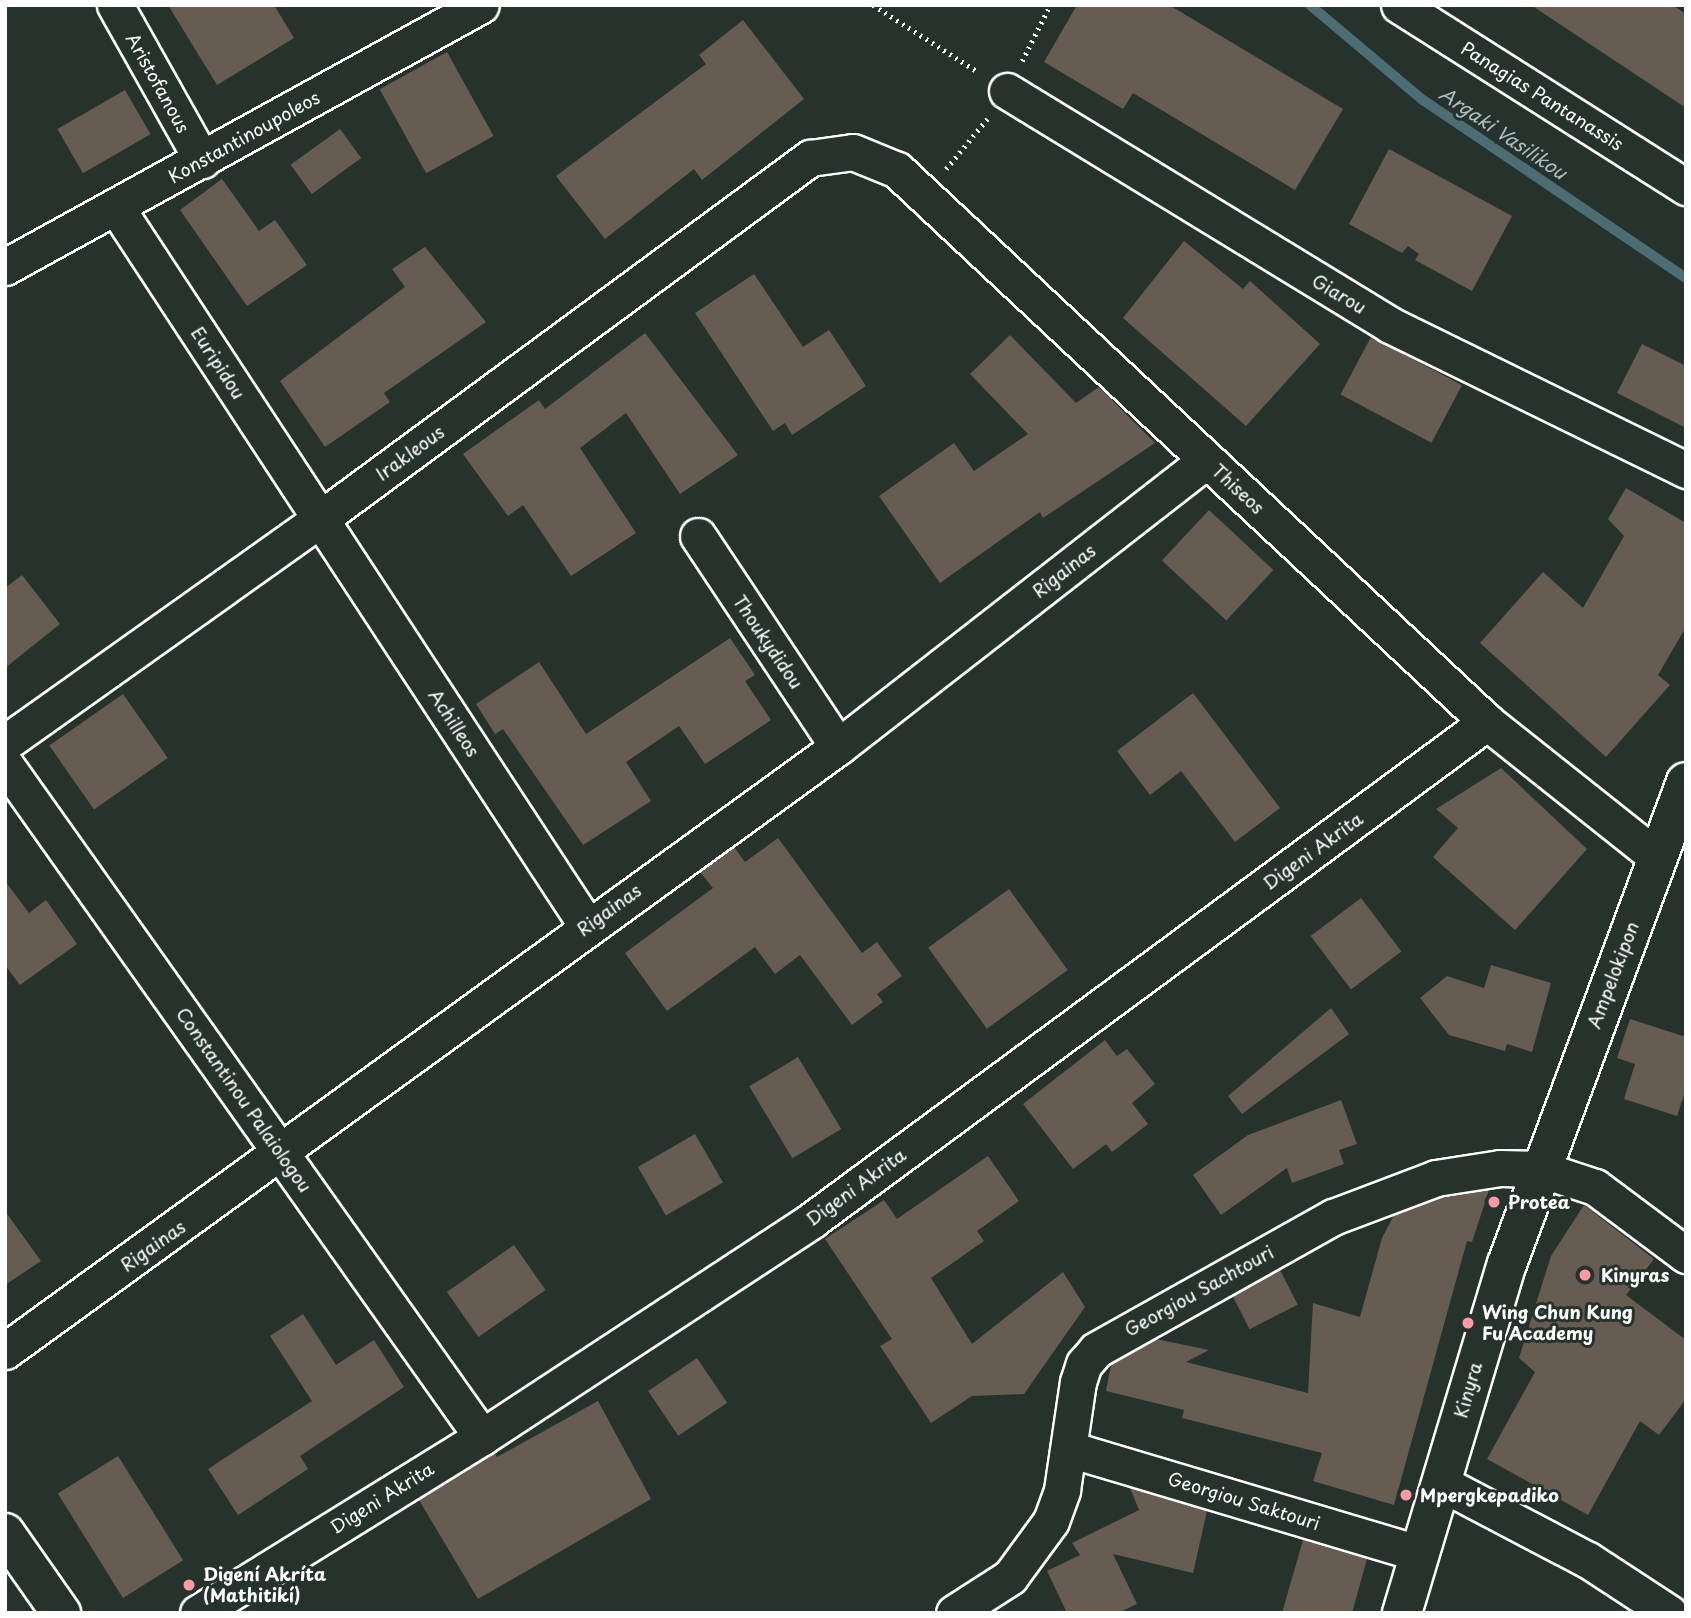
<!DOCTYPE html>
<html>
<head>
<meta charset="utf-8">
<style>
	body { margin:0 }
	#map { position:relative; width:1691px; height:1618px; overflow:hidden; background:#26332d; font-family:"Playpen Sans",sans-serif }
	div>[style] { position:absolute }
	.stream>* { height:10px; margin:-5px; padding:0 5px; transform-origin:5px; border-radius:5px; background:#4d6d74 }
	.building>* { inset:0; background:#665c51; transform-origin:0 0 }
	.path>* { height:4.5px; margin-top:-2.25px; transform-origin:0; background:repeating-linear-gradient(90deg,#fff 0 2px,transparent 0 7px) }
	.roads { filter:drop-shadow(2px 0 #fff) drop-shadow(-2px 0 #fff) drop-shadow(0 2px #fff) drop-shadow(0 -2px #fff) }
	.street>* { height:35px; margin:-17.5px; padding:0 17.5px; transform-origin:17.5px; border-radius:17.5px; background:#26332d }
	.secondary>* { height:38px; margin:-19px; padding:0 19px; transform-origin:19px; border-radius:19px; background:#26332d }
	.dots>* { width:19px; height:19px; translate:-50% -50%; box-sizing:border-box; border:4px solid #26332d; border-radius:50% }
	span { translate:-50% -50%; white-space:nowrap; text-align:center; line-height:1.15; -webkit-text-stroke:6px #26332d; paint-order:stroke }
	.street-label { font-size:18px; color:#fff }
	.poi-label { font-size:18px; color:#fff; font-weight:700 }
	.left { translate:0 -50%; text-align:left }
	.water-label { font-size:19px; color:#afbdc0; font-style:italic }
	.frame { position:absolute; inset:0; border:7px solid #fff; pointer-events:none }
</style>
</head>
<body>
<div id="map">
	<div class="stream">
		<i style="left:1310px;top:5px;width:148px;rotate:40.1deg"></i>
		<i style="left:1423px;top:100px;width:318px;rotate:34.1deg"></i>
	</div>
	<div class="building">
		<i style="clip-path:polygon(168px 5px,274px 5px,294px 38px,217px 85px)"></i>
		<i style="clip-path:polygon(1077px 5px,1169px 5px,1343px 109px,1295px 190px,1133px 93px,1123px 109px,1044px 62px)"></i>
		<i style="clip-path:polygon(1531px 5px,1672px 5px,1686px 14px,1686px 108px)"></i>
		<i style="clip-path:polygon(743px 20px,804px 99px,702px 180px,694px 169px,605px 239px,556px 176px,706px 64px,699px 55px)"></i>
		<i style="left:447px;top:52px;width:96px;height:77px;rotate:61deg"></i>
		<i style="left:125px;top:90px;width:51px;height:78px;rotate:60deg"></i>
		<i style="left:340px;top:129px;width:36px;height:61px;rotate:54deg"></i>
		<i style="clip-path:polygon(1389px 149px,1512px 216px,1472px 291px,1415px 260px,1419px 254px,1408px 246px,1402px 253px,1349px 224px)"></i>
		<i style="clip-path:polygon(222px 179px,259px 231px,275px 220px,307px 265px,247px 306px,180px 210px)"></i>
		<i style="clip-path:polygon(1184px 241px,1243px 289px,1250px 281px,1320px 344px,1246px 426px,1123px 318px)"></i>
		<i style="clip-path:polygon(425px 247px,486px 322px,384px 393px,390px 402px,325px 447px,280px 381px,405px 287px,392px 269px)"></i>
		<i style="clip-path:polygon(754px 274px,803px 347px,829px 330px,866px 386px,792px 435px,785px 423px,773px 431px,695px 313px)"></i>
		<i style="clip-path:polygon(645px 333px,738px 455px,680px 494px,626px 413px,580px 448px,636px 533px,571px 576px,523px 505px,508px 516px,463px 454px,539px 400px,545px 409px)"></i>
		<i style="clip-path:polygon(1010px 335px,1076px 403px,1099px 387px,1155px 443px,1043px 518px,1040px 512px,940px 583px,879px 496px,954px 443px,974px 471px,1028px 434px,970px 374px)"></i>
		<i style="left:1371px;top:337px;width:103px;height:65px;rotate:28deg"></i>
		<i style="clip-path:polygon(1642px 344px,1686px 366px,1686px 428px,1617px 393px)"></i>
		<i style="clip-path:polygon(1626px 488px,1686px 523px,1686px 627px,1658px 675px,1670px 685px,1606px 757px,1480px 643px,1543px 572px,1583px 608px,1624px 536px,1608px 519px)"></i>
		<i style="left:1209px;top:510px;width:88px;height:69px;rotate:43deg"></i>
		<i style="clip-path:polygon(22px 575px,60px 624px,5px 668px,5px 588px)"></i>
		<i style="clip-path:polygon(730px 638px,755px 675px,745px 681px,771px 720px,705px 764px,679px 726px,626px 762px,651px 801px,583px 845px,503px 729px,495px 734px,476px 704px,539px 662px,586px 734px)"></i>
		<i style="clip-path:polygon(1193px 693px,1280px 808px,1235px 842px,1181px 771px,1150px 795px,1117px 751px)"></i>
		<i style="left:123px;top:694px;width:78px;height:90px;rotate:55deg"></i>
		<i style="clip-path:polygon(1501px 768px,1587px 849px,1515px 930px,1433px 857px,1458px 828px,1436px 809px)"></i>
		<i style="clip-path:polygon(778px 838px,862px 953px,877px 942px,902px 976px,877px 994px,883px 1002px,852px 1025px,800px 955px,775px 974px,755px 947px,667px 1011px,625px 953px,713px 888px,700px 872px,734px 847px,745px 862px)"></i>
		<i style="clip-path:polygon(5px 881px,29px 913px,46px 900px,77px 944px,20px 985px,5px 965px)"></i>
		<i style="left:1009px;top:889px;width:100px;height:100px;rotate:54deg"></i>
		<i style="left:1361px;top:898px;width:67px;height:63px;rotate:53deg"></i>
		<i style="clip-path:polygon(1491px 965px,1551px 983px,1532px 1052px,1507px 1044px,1505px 1051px,1449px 1035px,1420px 998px,1447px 976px,1484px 988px)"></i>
		<i style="clip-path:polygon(1331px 1008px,1349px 1034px,1242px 1114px,1228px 1096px)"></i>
		<i style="clip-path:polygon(1630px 1019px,1686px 1037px,1686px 1089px,1677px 1116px,1624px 1099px,1635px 1064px,1617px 1058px)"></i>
		<i style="clip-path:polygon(1105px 1040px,1117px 1056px,1127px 1049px,1155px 1084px,1132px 1103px,1148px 1124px,1112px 1152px,1106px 1144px,1073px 1169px,1023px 1104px)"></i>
		<i style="left:798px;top:1057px;width:84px;height:57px;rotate:59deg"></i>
		<i style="clip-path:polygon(1341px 1100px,1357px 1144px,1339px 1150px,1344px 1164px,1292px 1183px,1287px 1168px,1221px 1215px,1193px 1175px,1248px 1135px)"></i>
		<i style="left:695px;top:1134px;width:56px;height:66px;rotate:60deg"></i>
		<i style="clip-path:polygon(988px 1156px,1019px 1201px,977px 1231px,984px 1241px,931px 1278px,972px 1344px,1063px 1272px,1085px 1307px,1024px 1394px,972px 1396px,931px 1423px,880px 1346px,892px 1339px,825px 1239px,884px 1200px,897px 1219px)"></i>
		<i style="clip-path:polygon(1489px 1190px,1472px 1242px,1467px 1241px,1394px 1505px,1313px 1481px,1322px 1453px,1182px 1418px,1184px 1410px,1106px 1391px,1111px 1365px,1156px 1339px,1209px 1350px,1186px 1362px,1308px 1393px,1313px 1303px,1360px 1317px,1382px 1238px,1394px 1215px,1441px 1198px)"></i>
		<i style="clip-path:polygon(1584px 1205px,1654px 1259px,1626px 1295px,1686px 1340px,1686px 1399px,1659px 1435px,1640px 1421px,1588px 1515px,1487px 1459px,1535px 1372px,1519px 1358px,1551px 1256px)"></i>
		<i style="clip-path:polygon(5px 1211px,41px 1261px,5px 1285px)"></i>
		<i style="left:514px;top:1245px;width:55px;height:82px;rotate:55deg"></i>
		<i style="left:1280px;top:1270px;width:39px;height:54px;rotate:63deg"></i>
		<i style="clip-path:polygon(303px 1314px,336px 1365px,374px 1340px,404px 1387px,300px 1456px,308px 1469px,238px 1515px,208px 1469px,312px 1401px,270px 1336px)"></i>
		<i style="left:697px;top:1358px;width:54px;height:59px;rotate:56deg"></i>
		<i style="clip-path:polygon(598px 1401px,651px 1499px,478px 1599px,419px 1500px,495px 1453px,497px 1457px)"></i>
		<i style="left:118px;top:1456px;width:123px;height:71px;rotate:58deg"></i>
		<i style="clip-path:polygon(1130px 1488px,1207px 1511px,1193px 1573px,1113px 1554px,1137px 1604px,1118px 1613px,1067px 1613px,1047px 1571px,1080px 1555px,1072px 1543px,1139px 1510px)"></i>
		<i style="clip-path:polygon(1303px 1540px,1367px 1559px,1352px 1613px,1282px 1613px)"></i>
	</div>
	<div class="path">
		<i style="left:873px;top:5px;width:125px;rotate:32.5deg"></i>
		<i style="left:1022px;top:61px;width:63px;rotate:-63.4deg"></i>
		<i style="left:946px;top:169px;width:65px;rotate:-50.6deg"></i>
	</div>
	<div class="roads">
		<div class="street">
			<i style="left:115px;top:5px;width:178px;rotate:60.7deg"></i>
			<i style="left:1399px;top:5px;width:340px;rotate:32.4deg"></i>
			<i style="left:1007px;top:91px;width:449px;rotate:31.4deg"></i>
			<i style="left:1390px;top:325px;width:330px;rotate:26.1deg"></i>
			<i style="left:116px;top:207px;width:860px;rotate:56.77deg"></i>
			<i style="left:5px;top:267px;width:543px;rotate:-28.83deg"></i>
			<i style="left:698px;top:536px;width:253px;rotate:56.4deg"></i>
			<i style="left:5px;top:743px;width:387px;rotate:-35.4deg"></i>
			<i style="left:320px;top:519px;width:609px;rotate:-36.38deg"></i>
			<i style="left:810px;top:158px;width:43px;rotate:-7.9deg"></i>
			<i style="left:853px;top:152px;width:48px;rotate:22.2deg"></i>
			<i style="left:897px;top:170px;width:808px;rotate:43.09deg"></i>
			<i style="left:1487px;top:722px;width:217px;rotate:38.5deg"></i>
			<i style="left:5px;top:764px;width:825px;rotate:54.67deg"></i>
			<i style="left:5px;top:1351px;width:1029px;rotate:-35.95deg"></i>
			<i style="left:838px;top:747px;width:467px;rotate:-37.9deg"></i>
			<i style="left:1069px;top:1449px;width:364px;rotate:16.6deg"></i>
			<i style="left:1443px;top:1484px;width:164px;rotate:27.7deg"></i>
			<i style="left:1588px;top:1560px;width:97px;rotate:33.2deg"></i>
			<i style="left:198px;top:1613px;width:334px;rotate:-31.8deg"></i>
			<i style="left:482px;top:1437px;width:395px;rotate:-33.3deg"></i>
			<i style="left:812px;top:1220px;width:839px;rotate:-36.42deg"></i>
			<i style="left:954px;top:1613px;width:67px;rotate:-32.7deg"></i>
			<i style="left:1010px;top:1577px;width:69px;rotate:-53.8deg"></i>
			<i style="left:1051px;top:1521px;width:33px;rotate:-70deg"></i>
			<i style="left:1062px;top:1490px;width:109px;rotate:-81.6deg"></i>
			<i style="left:1078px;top:1382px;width:19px;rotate:-72deg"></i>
			<i style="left:1084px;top:1364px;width:18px;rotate:-49deg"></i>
			<i style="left:1096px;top:1350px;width:272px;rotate:-29.3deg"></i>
			<i style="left:1333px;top:1217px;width:110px;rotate:-20.7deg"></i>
			<i style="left:1436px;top:1178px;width:65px;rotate:-8.9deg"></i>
			<i style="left:1500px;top:1168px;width:40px;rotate:1.4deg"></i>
			<i style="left:1540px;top:1169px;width:58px;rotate:18.1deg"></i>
			<i style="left:1595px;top:1187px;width:114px;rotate:36.8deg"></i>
		</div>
		<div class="secondary">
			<i style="left:5px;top:1533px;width:98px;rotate:55deg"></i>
			<i style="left:1402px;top:1613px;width:364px;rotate:-73.3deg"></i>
			<i style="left:1507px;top:1264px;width:514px;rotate:-69.63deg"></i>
		</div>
	</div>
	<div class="dots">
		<i style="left:1494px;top:1202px;background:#ff9aa2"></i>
		<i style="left:1585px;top:1275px;background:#ff9aa2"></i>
		<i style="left:1468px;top:1323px;background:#ff9aa2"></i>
		<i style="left:1406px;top:1495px;background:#ff9aa2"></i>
		<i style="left:189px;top:1585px;background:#ff9aa2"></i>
	</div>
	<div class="street-label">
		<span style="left:158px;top:83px;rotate:61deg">Aristofanous</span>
		<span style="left:1542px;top:96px;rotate:32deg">Panagias Pantanassis</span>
		<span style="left:244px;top:137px;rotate:-29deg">Konstantinoupoleos</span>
		<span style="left:1339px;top:294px;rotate:31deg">Giarou</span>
		<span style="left:218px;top:363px;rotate:57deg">Euripidou</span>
		<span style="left:410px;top:453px;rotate:-36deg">Irakleous</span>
		<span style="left:1238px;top:489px;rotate:43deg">Thiseos</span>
		<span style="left:1064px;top:571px;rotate:-38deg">Rigainas</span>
		<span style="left:768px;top:642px;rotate:56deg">Thoukydidou</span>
		<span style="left:454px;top:723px;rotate:57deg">Achilleos</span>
		<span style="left:1313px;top:851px;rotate:-36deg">Digeni Akrita</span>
		<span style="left:609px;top:910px;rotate:-36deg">Rigainas</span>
		<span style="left:1613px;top:975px;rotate:-69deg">Ampelokipon</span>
		<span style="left:244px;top:1100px;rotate:55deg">Constantinou Palaiologou</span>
		<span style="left:856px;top:1187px;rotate:-36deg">Digeni Akrita</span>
		<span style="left:153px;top:1246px;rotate:-35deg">Rigainas</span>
		<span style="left:1199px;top:1291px;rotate:-29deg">Georgiou Sachtouri</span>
		<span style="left:1468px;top:1390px;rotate:-74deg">Kinyra</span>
		<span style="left:382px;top:1498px;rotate:-32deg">Digeni Akrita</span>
		<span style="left:1244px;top:1501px;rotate:17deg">Georgiou Saktouri</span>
	</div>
	<div class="poi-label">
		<span class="left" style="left:1508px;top:1202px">Protea</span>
		<span class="left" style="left:1601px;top:1275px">Kinyras</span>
		<span class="left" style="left:1482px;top:1323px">Wing Chun Kung<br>Fu Academy</span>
		<span class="left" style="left:1420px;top:1495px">Mpergkepadiko</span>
		<span class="left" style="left:203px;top:1585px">Digení Akríta<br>(Mathitikí)</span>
	</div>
	<div class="water-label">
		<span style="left:1503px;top:133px;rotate:34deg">Argaki Vasilikou</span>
	</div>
	<div class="frame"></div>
</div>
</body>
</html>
